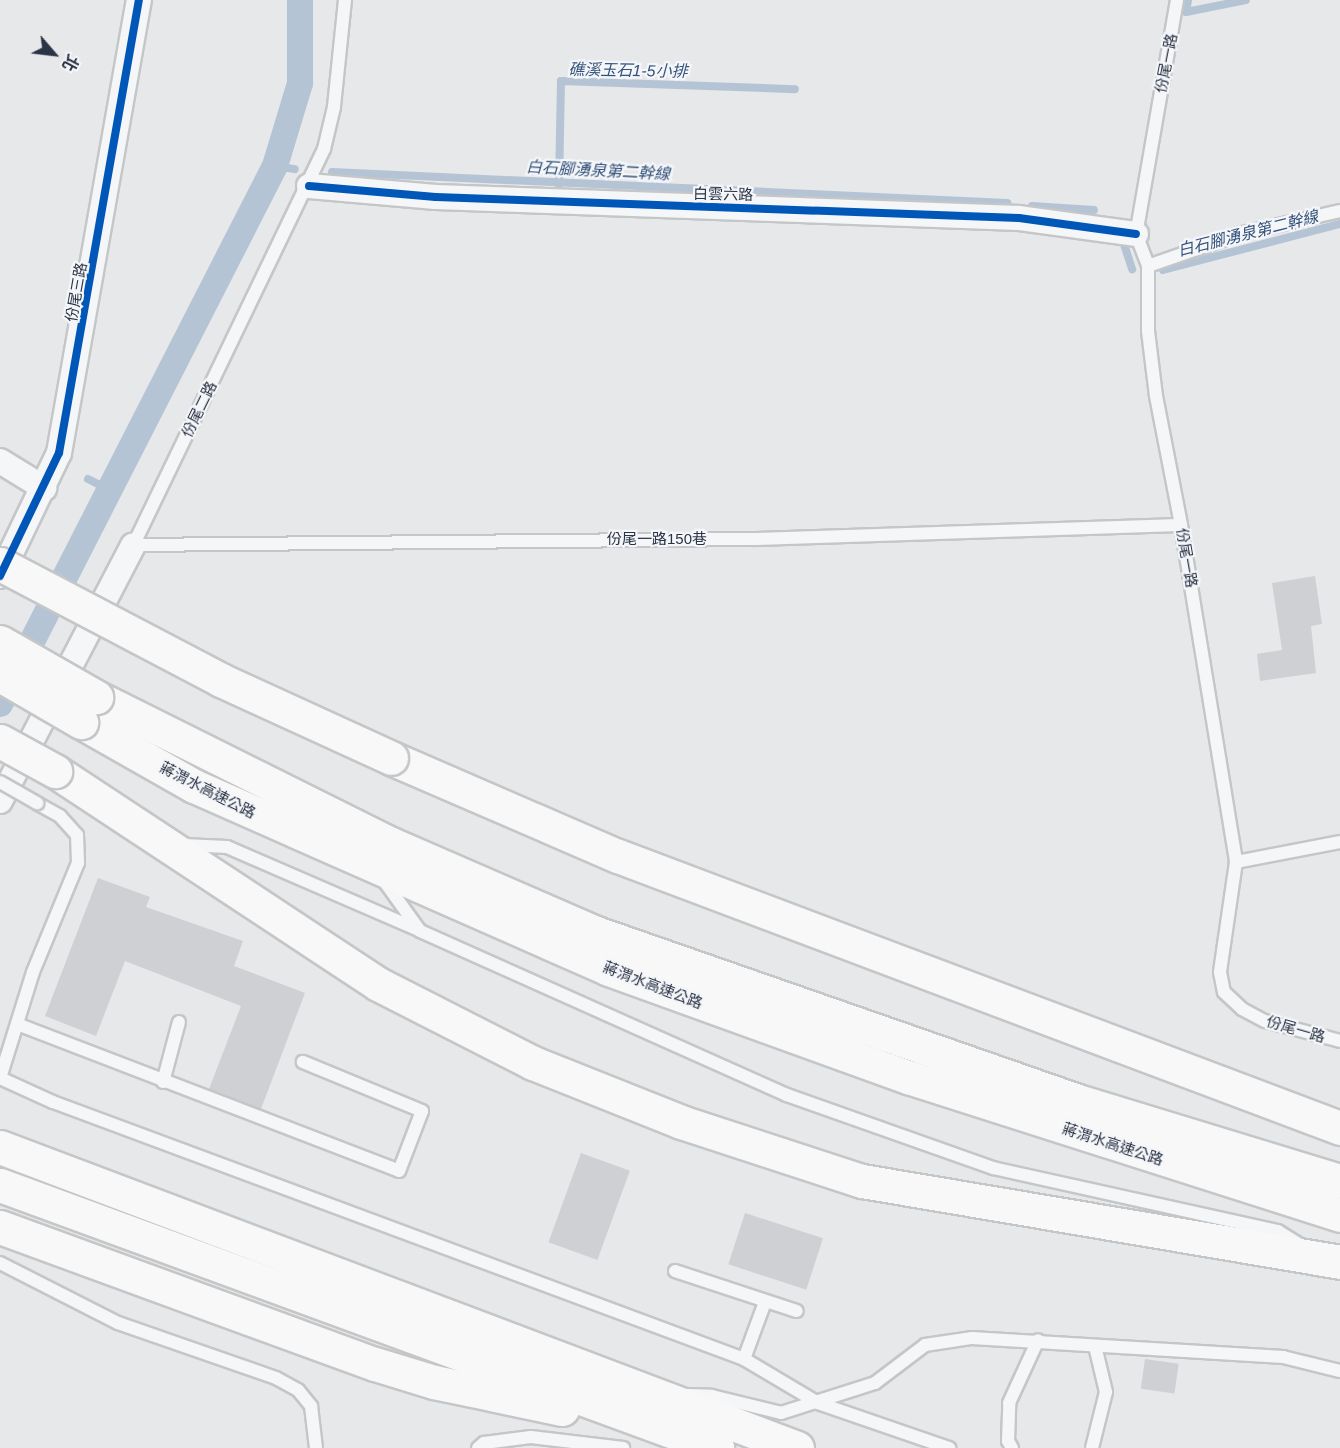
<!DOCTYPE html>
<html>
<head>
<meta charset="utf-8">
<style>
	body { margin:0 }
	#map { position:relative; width:1340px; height:1448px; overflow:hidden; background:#e6e8ea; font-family:Helvetica,"Noto Sans TC",sans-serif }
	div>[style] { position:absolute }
	.stream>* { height:8px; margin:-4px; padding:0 4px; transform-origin:4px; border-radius:4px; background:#b4c4d5 }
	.canal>* { height:26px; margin:-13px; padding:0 13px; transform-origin:13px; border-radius:13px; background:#b4c4d5 }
	.building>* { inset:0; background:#ced0d3; transform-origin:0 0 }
	.roads { filter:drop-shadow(2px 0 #c4c6c8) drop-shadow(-2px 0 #c4c6c8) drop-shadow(0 2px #c4c6c8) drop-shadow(0 -2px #c4c6c8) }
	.lane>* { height:12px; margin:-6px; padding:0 6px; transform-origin:6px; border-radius:6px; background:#f5f6f7 }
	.street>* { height:24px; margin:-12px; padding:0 12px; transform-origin:12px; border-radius:12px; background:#f5f6f7 }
	.highway>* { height:33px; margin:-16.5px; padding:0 16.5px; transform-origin:16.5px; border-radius:16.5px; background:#f8f8f8 }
	.bridges { filter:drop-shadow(2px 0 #c4c6c8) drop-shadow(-2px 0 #c4c6c8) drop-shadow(0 2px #c4c6c8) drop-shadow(0 -2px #c4c6c8) }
	.lane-bridge>* { height:12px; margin:-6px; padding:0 6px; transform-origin:6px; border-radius:6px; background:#f5f6f7 }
	.highway-bridge>* { height:33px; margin:-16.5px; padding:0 16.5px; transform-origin:16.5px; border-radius:16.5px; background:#f8f8f8 }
	.cycleway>* { height:8px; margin:-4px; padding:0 4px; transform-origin:4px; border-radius:4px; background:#0057b8 }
	span { translate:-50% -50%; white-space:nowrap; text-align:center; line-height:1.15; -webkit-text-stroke:4.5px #f4f6f9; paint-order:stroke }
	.street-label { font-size:15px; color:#2b3445 }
	.water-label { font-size:16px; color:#34527a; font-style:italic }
	.north { position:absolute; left:24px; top:24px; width:60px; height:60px; -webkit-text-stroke:4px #f4f6f9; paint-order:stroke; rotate:118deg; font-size:16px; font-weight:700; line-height:24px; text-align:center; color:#2b3445 }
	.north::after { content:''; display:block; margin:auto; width:21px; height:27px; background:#2b3445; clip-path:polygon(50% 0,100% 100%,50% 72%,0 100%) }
</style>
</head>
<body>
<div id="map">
	<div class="stream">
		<i style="left:1188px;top:0;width:12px;rotate:99deg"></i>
		<i style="left:1186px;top:12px;width:61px;rotate:-11.3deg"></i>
		<i style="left:275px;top:166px;width:20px;rotate:9deg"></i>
		<i style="left:332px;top:172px;width:676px;rotate:2.63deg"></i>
		<i style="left:559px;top:185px;width:104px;rotate:-88.9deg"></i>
		<i style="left:561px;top:81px;width:234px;rotate:2deg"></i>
		<i style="left:1032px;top:206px;width:62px;rotate:3.7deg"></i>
		<i style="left:1122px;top:238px;width:33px;rotate:72deg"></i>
		<i style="left:1163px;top:270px;width:183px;rotate:-14.6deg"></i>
		<i style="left:88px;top:479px;width:25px;rotate:27deg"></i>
	</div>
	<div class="canal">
		<i style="left:0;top:704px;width:604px;rotate:-62.93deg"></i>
		<i style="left:275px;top:166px;width:87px;rotate:-73.2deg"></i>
		<i style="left:300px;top:83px;width:83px;rotate:-90deg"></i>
	</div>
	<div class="building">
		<i style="clip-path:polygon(1315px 576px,1322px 624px,1311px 626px,1316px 673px,1260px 681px,1257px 654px,1282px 650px,1272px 583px)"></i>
		<i style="clip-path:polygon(98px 878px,150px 897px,146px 907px,243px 941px,234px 966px,305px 993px,261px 1109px,209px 1089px,241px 1006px,125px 961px,96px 1036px,45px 1016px)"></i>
		<i style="left:581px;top:1153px;width:52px;height:95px;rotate:20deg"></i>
		<i style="left:745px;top:1213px;width:82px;height:54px;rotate:18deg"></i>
		<i style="left:1145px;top:1359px;width:34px;height:30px;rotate:8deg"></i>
	</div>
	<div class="roads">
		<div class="lane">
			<i style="left:345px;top:0;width:108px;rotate:95.9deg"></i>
			<i style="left:334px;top:107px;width:43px;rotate:103.4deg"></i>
			<i style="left:324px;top:149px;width:440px;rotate:115.7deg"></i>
			<i style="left:133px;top:545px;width:622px;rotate:-0.55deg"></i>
			<i style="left:755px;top:539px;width:426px;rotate:-1.9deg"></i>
			<i style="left:1177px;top:0;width:238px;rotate:99.9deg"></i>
			<i style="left:1136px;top:234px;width:34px;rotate:69deg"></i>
			<i style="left:1148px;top:266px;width:65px;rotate:90deg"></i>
			<i style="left:1148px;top:331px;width:65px;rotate:83deg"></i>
			<i style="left:1156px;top:396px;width:131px;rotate:79deg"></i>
			<i style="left:1181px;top:525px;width:341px;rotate:80.7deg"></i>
			<i style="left:1236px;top:862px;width:111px;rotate:98.3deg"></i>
			<i style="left:1220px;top:972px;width:20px;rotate:79deg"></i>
			<i style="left:1224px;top:992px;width:25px;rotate:43deg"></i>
			<i style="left:1242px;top:1009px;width:26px;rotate:28deg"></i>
			<i style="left:1265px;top:1021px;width:78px;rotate:14.9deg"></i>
			<i style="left:1148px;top:266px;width:101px;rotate:-19.2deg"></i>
			<i style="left:1243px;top:233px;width:99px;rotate:-12.8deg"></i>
			<i style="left:184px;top:845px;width:43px;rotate:2.7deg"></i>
			<i style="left:227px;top:847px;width:209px;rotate:23.4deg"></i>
			<i style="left:1236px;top:862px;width:106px;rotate:-10.9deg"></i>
			<i style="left:382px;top:878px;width:65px;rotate:54.4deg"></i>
			<i style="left:420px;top:931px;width:402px;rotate:24.1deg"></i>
			<i style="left:787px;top:1095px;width:219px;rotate:19.5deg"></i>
			<i style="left:993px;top:1168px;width:292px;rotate:12.5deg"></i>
			<i style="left:1278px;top:1231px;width:25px;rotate:32deg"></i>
			<i style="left:17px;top:1024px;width:409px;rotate:21deg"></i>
			<i style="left:399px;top:1171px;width:64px;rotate:-69deg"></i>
			<i style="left:422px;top:1111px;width:129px;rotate:-157.6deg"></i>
			<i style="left:0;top:1078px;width:58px;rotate:24.4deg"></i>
			<i style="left:53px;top:1102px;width:737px;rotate:20.4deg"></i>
			<i style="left:744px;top:1359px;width:86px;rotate:30.7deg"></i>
			<i style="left:818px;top:1403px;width:139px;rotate:19deg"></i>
			<i style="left:0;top:1078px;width:111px;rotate:-72.7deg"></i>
			<i style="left:33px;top:972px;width:118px;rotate:-67.6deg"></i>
			<i style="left:78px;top:863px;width:28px;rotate:-92deg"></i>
			<i style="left:77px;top:835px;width:25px;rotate:-132deg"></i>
			<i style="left:60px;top:816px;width:26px;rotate:-151deg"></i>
			<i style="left:163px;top:1082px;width:62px;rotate:-75.1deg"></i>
			<i style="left:0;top:1263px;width:132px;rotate:27deg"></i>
			<i style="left:118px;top:1323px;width:167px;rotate:19.2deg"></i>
			<i style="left:276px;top:1378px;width:25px;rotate:29deg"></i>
			<i style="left:298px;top:1390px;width:21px;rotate:51deg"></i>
			<i style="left:311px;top:1406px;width:42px;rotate:83.2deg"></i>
			<i style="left:675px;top:1271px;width:128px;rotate:18.2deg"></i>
			<i style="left:744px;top:1359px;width:61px;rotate:-69.8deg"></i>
			<i style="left:689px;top:1395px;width:23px;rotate:2deg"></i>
			<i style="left:712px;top:1396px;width:71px;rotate:13.8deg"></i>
			<i style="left:781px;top:1413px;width:99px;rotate:-17.7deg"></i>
			<i style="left:875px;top:1383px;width:63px;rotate:-37.2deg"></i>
			<i style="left:925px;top:1345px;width:48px;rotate:-8.5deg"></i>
			<i style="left:972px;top:1338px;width:312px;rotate:3.5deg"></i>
			<i style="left:1283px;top:1357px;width:59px;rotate:13.8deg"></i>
			<i style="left:478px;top:1448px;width:8px;rotate:-40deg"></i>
			<i style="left:484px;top:1443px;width:47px;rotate:-7.3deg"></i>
			<i style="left:531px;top:1437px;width:93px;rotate:6.8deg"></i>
			<i style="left:1012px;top:1448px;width:8px;rotate:-120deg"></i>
			<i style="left:1008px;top:1441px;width:38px;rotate:-88deg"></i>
			<i style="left:1009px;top:1403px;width:69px;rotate:-65.3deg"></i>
			<i style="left:1092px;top:1448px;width:58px;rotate:-76deg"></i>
			<i style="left:1106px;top:1392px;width:47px;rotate:-103.4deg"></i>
		</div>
		<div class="street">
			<i style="left:309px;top:186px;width:127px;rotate:5deg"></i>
			<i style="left:436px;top:197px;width:583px;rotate:2.06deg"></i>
			<i style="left:1019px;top:218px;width:118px;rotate:7.8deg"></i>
			<i style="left:0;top:461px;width:52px;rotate:31.5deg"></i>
			<i style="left:0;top:576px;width:136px;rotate:-64.4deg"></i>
			<i style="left:59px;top:453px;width:460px;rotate:-80deg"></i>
			<i style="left:0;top:801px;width:288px;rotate:-62.5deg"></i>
		</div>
		<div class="highway">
			<i style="left:96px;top:697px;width:330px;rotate:26.5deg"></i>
			<i style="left:391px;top:844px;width:223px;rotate:23.5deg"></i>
			<i style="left:596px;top:933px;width:510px;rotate:19.22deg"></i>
			<i style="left:1078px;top:1101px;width:274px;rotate:17deg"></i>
			<i style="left:81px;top:722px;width:130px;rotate:29.5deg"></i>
			<i style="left:194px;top:786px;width:454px;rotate:23.8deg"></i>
			<i style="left:609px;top:969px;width:318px;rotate:19.9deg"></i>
			<i style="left:908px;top:1077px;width:454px;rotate:17.7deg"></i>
			<i style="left:391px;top:758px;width:247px;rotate:23.4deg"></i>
			<i style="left:618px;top:856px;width:772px;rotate:20.64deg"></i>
			<i style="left:55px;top:771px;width:387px;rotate:33.4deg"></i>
			<i style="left:378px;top:984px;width:174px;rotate:27deg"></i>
			<i style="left:533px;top:1063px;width:159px;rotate:21.7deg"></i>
			<i style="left:681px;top:1122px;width:190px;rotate:18.1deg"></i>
			<i style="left:862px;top:1181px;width:485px;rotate:9.6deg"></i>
			<i style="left:0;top:1147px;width:852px;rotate:20.69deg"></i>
			<i style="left:0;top:1185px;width:764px;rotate:20.14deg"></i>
			<i style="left:0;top:1227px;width:399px;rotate:20.1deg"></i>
			<i style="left:375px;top:1364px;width:62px;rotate:17deg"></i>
			<i style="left:434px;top:1382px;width:131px;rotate:11.9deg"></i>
		</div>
	</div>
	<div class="bridges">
		<div class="lane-bridge">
			<i style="left:0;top:782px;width:43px;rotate:29.6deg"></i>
		</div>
		<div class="highway-bridge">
			<i style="left:0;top:564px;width:250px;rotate:27.7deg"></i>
			<i style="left:221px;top:680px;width:187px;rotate:24.6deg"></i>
			<i style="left:0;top:642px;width:111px;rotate:29.8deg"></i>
			<i style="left:0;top:675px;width:94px;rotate:30.1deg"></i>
			<i style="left:0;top:741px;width:63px;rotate:28.6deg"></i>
		</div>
	</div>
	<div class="cycleway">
		<i style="left:309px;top:186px;width:127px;rotate:5deg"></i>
		<i style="left:436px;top:197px;width:583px;rotate:2.06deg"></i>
		<i style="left:1019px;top:218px;width:118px;rotate:7.8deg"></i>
		<i style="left:0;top:576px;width:136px;rotate:-64.4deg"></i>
		<i style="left:59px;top:453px;width:460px;rotate:-80deg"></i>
	</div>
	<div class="street-label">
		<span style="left:1166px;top:63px;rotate:-79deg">份尾一路</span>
		<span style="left:723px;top:194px;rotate:1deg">白雲六路</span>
		<span style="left:76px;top:292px;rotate:-80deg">份尾三路</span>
		<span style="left:199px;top:409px;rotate:-64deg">份尾二路</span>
		<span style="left:657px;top:539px">份尾一路150巷</span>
		<span style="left:1187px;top:558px;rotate:80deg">份尾一路</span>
		<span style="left:208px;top:790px;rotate:27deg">蔣渭水高速公路</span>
		<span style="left:653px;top:985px;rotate:21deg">蔣渭水高速公路</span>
		<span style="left:1296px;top:1029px;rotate:16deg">份尾一路</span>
		<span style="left:1113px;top:1144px;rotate:18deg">蔣渭水高速公路</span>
	</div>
	<div class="water-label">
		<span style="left:628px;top:71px;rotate:1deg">礁溪玉石1-5小排</span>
		<span style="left:598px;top:171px;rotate:3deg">白石腳湧泉第二幹線</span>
		<span style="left:1248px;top:234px;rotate:-14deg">白石腳湧泉第二幹線</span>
	</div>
	<div class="north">北</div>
</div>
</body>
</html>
